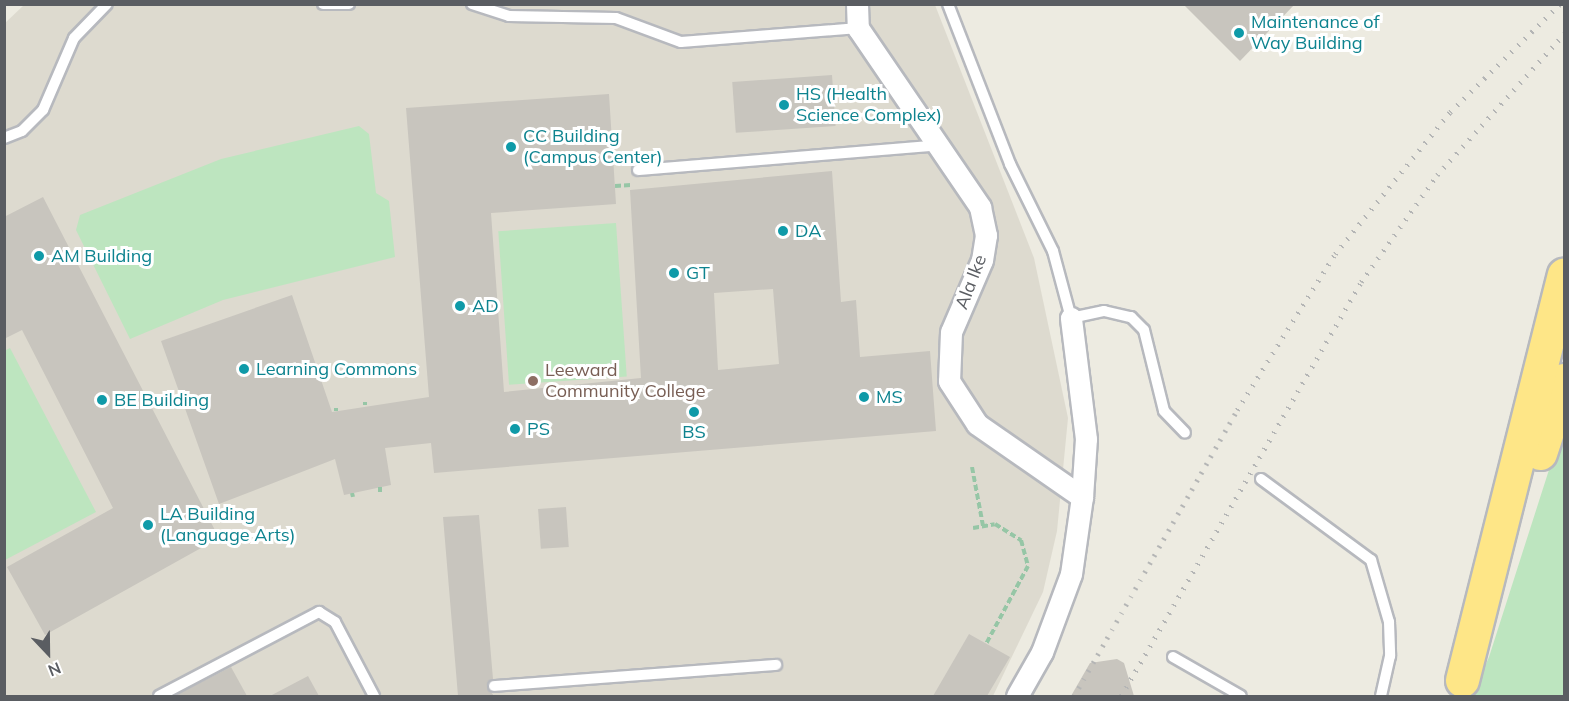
<!DOCTYPE html>
<html>
<head>
<meta charset="utf-8">
<style>
	body { margin:0 }
	#map { position:relative; width:1569px; height:701px; overflow:hidden; background:#edebe1; font-family:Mulish,sans-serif }
	div>[style] { position:absolute }
	.education>* { inset:0; background:#dddacf }
	.green>* { inset:0; background:#bde5bf; transform-origin:0 0 }
	.building>* { inset:0; background:#c8c5be; transform-origin:0 0 }
	.path>* { height:4px; margin-top:-2px; transform-origin:0; background:repeating-linear-gradient(90deg,#96c6a6 0 6px,transparent 0 9px) }
	.roads { filter:drop-shadow(2px 0 #b7b9be) drop-shadow(-2px 0 #b7b9be) drop-shadow(0 2px #b7b9be) drop-shadow(0 -2px #b7b9be) }
	.service>* { height:10px; margin:-5px; padding:0 5px; transform-origin:5px; border-radius:5px; background:#fff }
	.minor>* { height:21px; margin:-10.5px; padding:0 10.5px; transform-origin:10.5px; border-radius:10.5px; background:#fff }
	.motorway>* { height:33px; margin:-16.5px; padding:0 16.5px; transform-origin:16.5px; border-radius:16.5px; background:#fee687 }
	.rail>* { height:4.5px; margin-top:-2.25px; transform-origin:0; background:repeating-linear-gradient(90deg,#b4b5b5 0 1.5px,transparent 0 9.5px) }
	.dots>* { width:16px; height:16px; translate:-50% -50%; box-sizing:border-box; border:3px solid #fff; border-radius:50% }
	span { translate:-50% -50%; white-space:nowrap; text-align:center; line-height:1.15; -webkit-text-stroke:6px #fff; paint-order:stroke }
	.culture-label { font-size:18px; color:#0d838f }
	.left { translate:0 -50%; text-align:left }
	.street-label { font-size:18px; color:#5a5d62 }
	.education-label { font-size:18px; color:#785e54 }
	.frame { position:absolute; inset:0; border:6px solid #5a5d62; pointer-events:none }
	.north { position:absolute; left:18px; top:623px; width:60px; height:60px; -webkit-text-stroke:4px #fff; paint-order:stroke; rotate:158deg; font-size:16px; font-weight:700; line-height:24px; text-align:center; color:#5a5d62 }
	.north::after { content:''; display:block; margin:auto; width:21px; height:27px; background:#5a5d62; clip-path:polygon(50% 0,100% 100%,50% 72%,0 100%) }
</style>
</head>
<body>
<div id="map">
	<div class="education">
		<i style="clip-path:polygon(24px 5px,935px 5px,1034px 258px,1068px 418px,1057px 531px,1043px 592px,993px 696px,5px 696px,4px 24px)"></i>
	</div>
	<div class="green">
		<i style="clip-path:polygon(359px 126px,369px 134px,376px 193px,389px 201px,395px 257px,223px 300px,130px 339px,76px 230px,80px 215px,221px 159px)"></i>
		<i style="left:616px;top:223px;width:154px;height:118px;rotate:86deg"></i>
		<i style="clip-path:polygon(10px 348px,96px 512px,5px 560px,4px 351px)"></i>
		<i style="clip-path:polygon(1564px 423px,1564px 696px,1472px 696px,1489px 657px)"></i>
	</div>
	<div class="building">
		<i style="clip-path:polygon(1183px 4px,1295px 4px,1240px 61px)"></i>
		<i style="left:832px;top:75px;width:51px;height:100px;rotate:86deg"></i>
		<i style="clip-path:polygon(evenodd,609px 94px,616px 204px,491px 213px,504px 392px,641px 378px,630px 190px,832px 171px,841px 302px,856px 300px,860px 357px,930px 351px,936px 431px,434px 473px,431px 443px,385px 448px,391px 485px,344px 495px,335px 459px,219px 504px,161px 341px,292px 295px,332px 412px,429px 397px,406px 108px,609px 94px,773px 289px,779px 364px,718px 370px,714px 293px,773px 289px)"></i>
		<i style="clip-path:polygon(43px 197px,219px 538px,45px 635px,7px 567px,113px 508px,22px 330px,4px 339px,4px 217px)"></i>
		<i style="left:566px;top:507px;width:40px;height:28px;rotate:86deg"></i>
		<i style="clip-path:polygon(479px 515px,493px 679px,487px 687px,494px 696px,458px 696px,443px 517px)"></i>
		<i style="clip-path:polygon(969px 634px,1010px 657px,987px 696px,933px 696px)"></i>
		<i style="clip-path:polygon(1117px 659px,1124px 663px,1134px 696px,1071px 696px,1090px 663px)"></i>
		<i style="clip-path:polygon(231px 667px,247px 696px,174px 696px)"></i>
		<i style="clip-path:polygon(308px 676px,319px 696px,270px 696px)"></i>
	</div>
	<div class="path">
		<i style="left:615px;top:186px;width:16px;rotate:-4deg"></i>
		<i style="left:365px;top:402px;width:3px;rotate:90deg"></i>
		<i style="left:336px;top:408px;width:3px;rotate:90deg"></i>
		<i style="left:972px;top:467px;width:60px;rotate:79.4deg"></i>
		<i style="left:380px;top:487px;width:5px;rotate:90deg"></i>
		<i style="left:352px;top:493px;width:4px;rotate:76deg"></i>
		<i style="left:973px;top:528px;width:22px;rotate:-10deg"></i>
		<i style="left:995px;top:524px;width:31px;rotate:32deg"></i>
		<i style="left:1021px;top:540px;width:27px;rotate:75deg"></i>
		<i style="left:1028px;top:566px;width:89px;rotate:118.3deg"></i>
	</div>
	<div class="roads">
		<div class="service">
			<i style="left:323px;top:4px;width:26px"></i>
			<i style="left:472px;top:4px;width:39px;rotate:18deg"></i>
			<i style="left:509px;top:16px;width:107px;rotate:1.1deg"></i>
			<i style="left:616px;top:18px;width:69px;rotate:20.3deg"></i>
			<i style="left:681px;top:42px;width:178px;rotate:-4.5deg"></i>
			<i style="left:948px;top:4px;width:172px;rotate:68.8deg"></i>
			<i style="left:1010px;top:164px;width:97px;rotate:63.7deg"></i>
			<i style="left:1053px;top:251px;width:69px;rotate:75deg"></i>
			<i style="left:1071px;top:318px;width:34px;rotate:-12deg"></i>
			<i style="left:1104px;top:311px;width:28px;rotate:13deg"></i>
			<i style="left:1131px;top:317px;width:18px;rotate:45deg"></i>
			<i style="left:1144px;top:330px;width:83px;rotate:76.1deg"></i>
			<i style="left:1164px;top:411px;width:30px;rotate:46deg"></i>
			<i style="left:4px;top:138px;width:19px;rotate:-21deg"></i>
			<i style="left:22px;top:131px;width:30px;rotate:-45deg"></i>
			<i style="left:43px;top:110px;width:78px;rotate:-66.7deg"></i>
			<i style="left:74px;top:38px;width:47px;rotate:-45.9deg"></i>
			<i style="left:638px;top:170px;width:303px;rotate:-4.7deg"></i>
			<i style="left:1261px;top:479px;width:137px;rotate:36.4deg"></i>
			<i style="left:1371px;top:560px;width:65px;rotate:73.8deg"></i>
			<i style="left:1389px;top:622px;width:34px;rotate:88deg"></i>
			<i style="left:1390px;top:656px;width:41px;rotate:102.7deg"></i>
			<i style="left:1173px;top:657px;width:78px;rotate:29.8deg"></i>
			<i style="left:494px;top:686px;width:283px;rotate:-4.3deg"></i>
			<i style="left:159px;top:696px;width:181px;rotate:-27.7deg"></i>
			<i style="left:319px;top:612px;width:19px;rotate:32deg"></i>
			<i style="left:335px;top:622px;width:84px;rotate:62.2deg"></i>
		</div>
		<div class="minor">
			<i style="left:857px;top:4px;width:24px;rotate:88deg"></i>
			<i style="left:858px;top:28px;width:217px;rotate:55.7deg"></i>
			<i style="left:980px;top:207px;width:29px;rotate:78deg"></i>
			<i style="left:986px;top:235px;width:25px;rotate:99deg"></i>
			<i style="left:982px;top:260px;width:78px;rotate:113.3deg"></i>
			<i style="left:951px;top:332px;width:49px;rotate:92.3deg"></i>
			<i style="left:949px;top:381px;width:51px;rotate:56.9deg"></i>
			<i style="left:977px;top:424px;width:128px;rotate:34.8deg"></i>
			<i style="left:1017px;top:696px;width:51px;rotate:-60.4deg"></i>
			<i style="left:1042px;top:652px;width:83px;rotate:-69.6deg"></i>
			<i style="left:1071px;top:574px;width:78px;rotate:-81.9deg"></i>
			<i style="left:1082px;top:497px;width:58px;rotate:-86.1deg"></i>
			<i style="left:1086px;top:439px;width:122px;rotate:-97.1deg"></i>
		</div>
		<div class="motorway">
			<i style="left:1540px;top:453px;width:77px;rotate:-71.8deg"></i>
			<i style="left:1462px;top:680px;width:418px;rotate:-75.9deg"></i>
		</div>
	</div>
	<div class="rail">
		<i style="left:1074px;top:696px;width:329px;rotate:-60.3deg"></i>
		<i style="left:1237px;top:410px;width:184px;rotate:-57.9deg"></i>
		<i style="left:1335px;top:254px;width:183px;rotate:-51deg"></i>
		<i style="left:1450px;top:112px;width:154px;rotate:-44.5deg"></i>
		<i style="left:1121px;top:696px;width:479px;rotate:-59.9deg"></i>
		<i style="left:1361px;top:282px;width:131px;rotate:-54.6deg"></i>
		<i style="left:1437px;top:175px;width:190px;rotate:-48deg"></i>
	</div>
	<div class="dots">
		<i style="left:1239px;top:33px;background:#0f9aa8"></i>
		<i style="left:784px;top:105px;background:#0f9aa8"></i>
		<i style="left:511px;top:147px;background:#0f9aa8"></i>
		<i style="left:783px;top:231px;background:#0f9aa8"></i>
		<i style="left:39px;top:256px;background:#0f9aa8"></i>
		<i style="left:674px;top:273px;background:#0f9aa8"></i>
		<i style="left:460px;top:306px;background:#0f9aa8"></i>
		<i style="left:244px;top:369px;background:#0f9aa8"></i>
		<i style="left:533px;top:381px;background:#8d6e63"></i>
		<i style="left:864px;top:397px;background:#0f9aa8"></i>
		<i style="left:102px;top:400px;background:#0f9aa8"></i>
		<i style="left:694px;top:412px;background:#0f9aa8"></i>
		<i style="left:515px;top:429px;background:#0f9aa8"></i>
		<i style="left:148px;top:525px;background:#0f9aa8"></i>
	</div>
	<div class="culture-label">
		<span class="left" style="left:1251px;top:33px">Maintenance of<br>Way Building</span>
		<span class="left" style="left:796px;top:105px">HS (Health<br>Science Complex)</span>
		<span class="left" style="left:523px;top:147px">CC Building<br>(Campus Center)</span>
		<span class="left" style="left:795px;top:231px">DA</span>
		<span class="left" style="left:51px;top:256px">AM Building</span>
		<span class="left" style="left:686px;top:273px">GT</span>
		<span class="left" style="left:472px;top:306px">AD</span>
		<span class="left" style="left:256px;top:369px">Learning Commons</span>
		<span class="left" style="left:876px;top:397px">MS</span>
		<span class="left" style="left:114px;top:400px">BE Building</span>
		<span class="left" style="left:527px;top:429px">PS</span>
		<span style="left:694px;top:432px">BS</span>
		<span class="left" style="left:160px;top:525px">LA Building<br>(Language Arts)</span>
	</div>
	<div class="street-label">
		<span style="left:971px;top:282px;rotate:-69deg">Ala Ike</span>
	</div>
	<div class="education-label">
		<span class="left" style="left:545px;top:381px">Leeward<br>Community College</span>
	</div>
	<div class="frame"></div>
	<div class="north">N</div>
</div>
</body>
</html>
